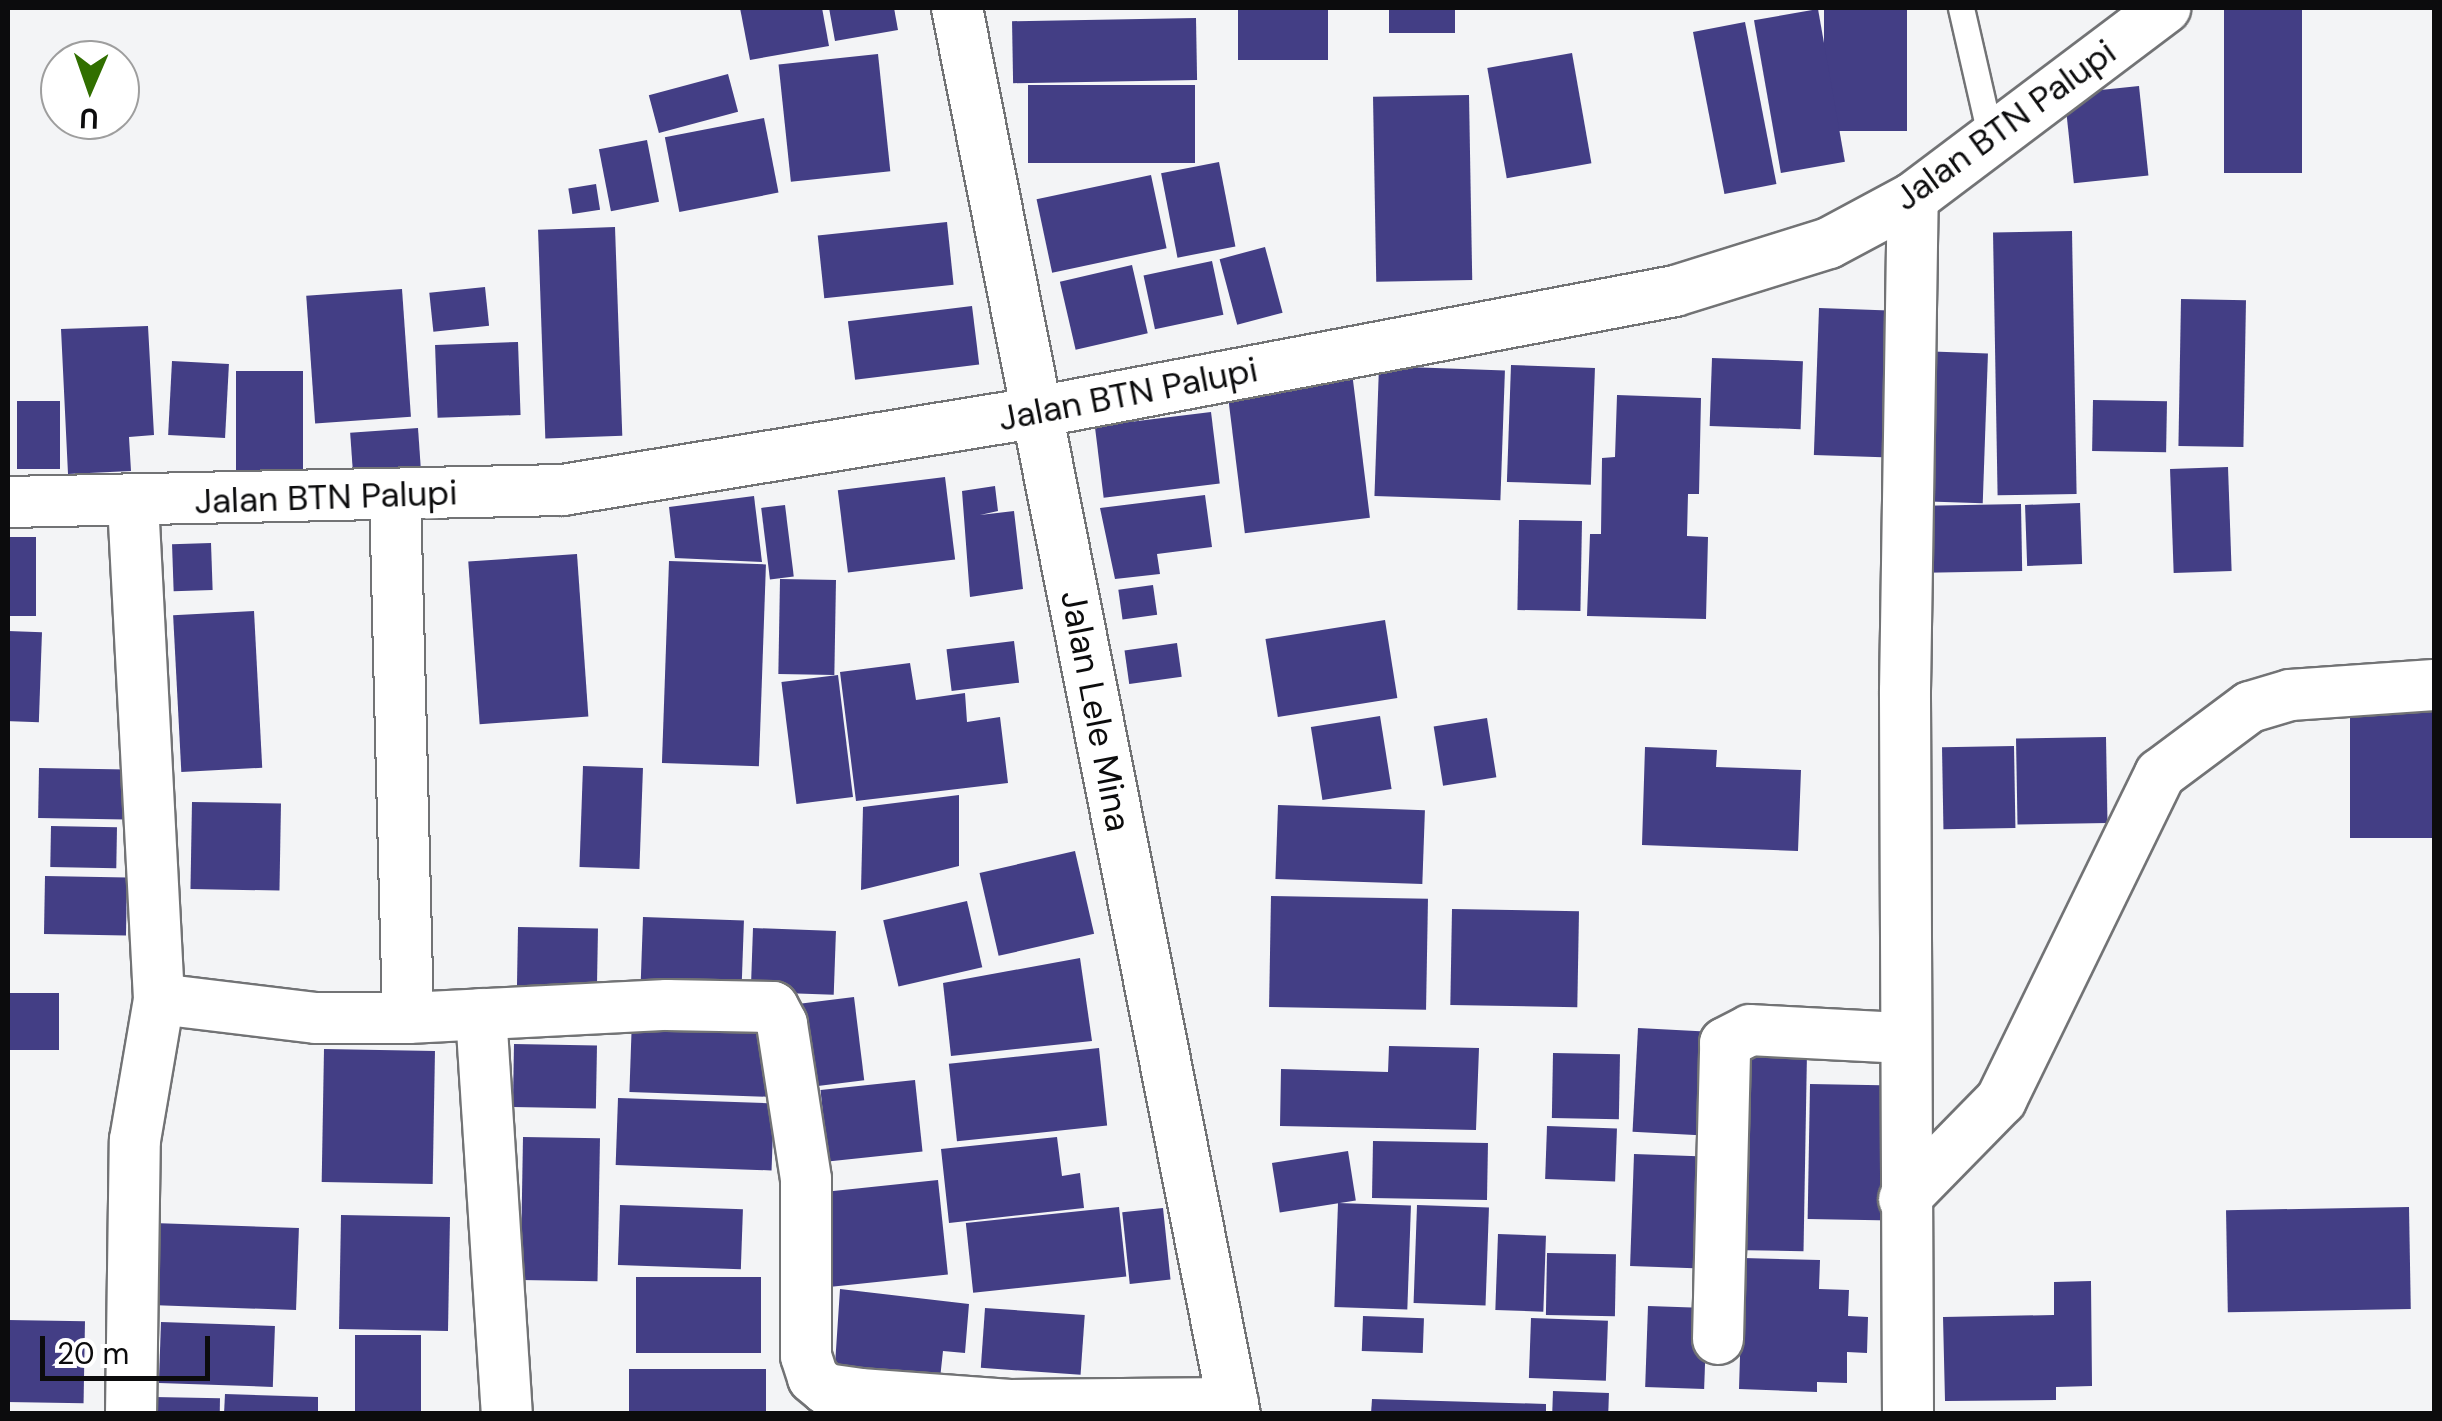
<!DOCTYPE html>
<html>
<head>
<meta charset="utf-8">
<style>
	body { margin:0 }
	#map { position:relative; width:2442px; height:1421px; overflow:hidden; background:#f3f4f6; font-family:"DM Sans",sans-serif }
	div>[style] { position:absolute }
	.building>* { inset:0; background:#433e85; transform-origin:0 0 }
	.roads { filter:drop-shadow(2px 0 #727375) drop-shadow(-2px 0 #727375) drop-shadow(0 2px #727375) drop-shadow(0 -2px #727375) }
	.lane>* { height:25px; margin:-12.5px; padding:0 12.5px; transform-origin:12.5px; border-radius:12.5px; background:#fff }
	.street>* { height:50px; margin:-25px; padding:0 25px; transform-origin:25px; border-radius:25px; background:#fff }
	span { translate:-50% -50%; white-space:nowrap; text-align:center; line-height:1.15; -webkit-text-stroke:10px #fff; paint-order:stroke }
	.street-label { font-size:35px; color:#0c0c0d }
	.frame { position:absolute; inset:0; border:10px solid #0c0c0d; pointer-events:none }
	.north { position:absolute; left:40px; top:40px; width:100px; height:100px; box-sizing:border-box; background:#fff; border:2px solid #9e9e9e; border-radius:50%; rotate:182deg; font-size:28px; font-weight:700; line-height:40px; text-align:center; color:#0c0c0d }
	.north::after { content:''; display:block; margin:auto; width:35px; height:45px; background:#316f00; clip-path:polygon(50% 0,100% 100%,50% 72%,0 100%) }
	.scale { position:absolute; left:40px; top:1336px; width:170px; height:45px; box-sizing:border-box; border:5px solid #0c0c0d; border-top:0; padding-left:12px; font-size:30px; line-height:35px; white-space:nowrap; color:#0c0c0d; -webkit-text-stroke:8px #fff; paint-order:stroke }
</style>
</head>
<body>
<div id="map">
	<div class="building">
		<i style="clip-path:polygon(740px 8px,822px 8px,829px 46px,750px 60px)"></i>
		<i style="clip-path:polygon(829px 8px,894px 8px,898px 30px,835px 41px)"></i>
		<i style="left:1238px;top:8px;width:90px;height:52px"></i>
		<i style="left:1389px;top:8px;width:66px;height:25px"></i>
		<i style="left:1824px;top:8px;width:83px;height:123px"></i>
		<i style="left:2224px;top:8px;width:78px;height:165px"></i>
		<i style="left:1818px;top:9px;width:155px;height:65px;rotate:80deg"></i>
		<i style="left:1196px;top:18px;width:62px;height:184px;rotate:89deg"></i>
		<i style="left:1745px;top:22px;width:165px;height:53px;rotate:79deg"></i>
		<i style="left:1572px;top:53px;width:112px;height:86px;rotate:80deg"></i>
		<i style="left:878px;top:54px;width:118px;height:100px;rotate:84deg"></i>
		<i style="left:728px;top:74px;width:39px;height:82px;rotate:75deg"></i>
		<i style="left:1195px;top:85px;width:78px;height:167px;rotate:90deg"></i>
		<i style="left:2139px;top:86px;width:90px;height:75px;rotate:84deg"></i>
		<i style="left:1469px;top:95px;width:185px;height:96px;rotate:89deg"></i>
		<i style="left:764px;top:118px;width:76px;height:101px;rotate:79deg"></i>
		<i style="left:647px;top:140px;width:63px;height:49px;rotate:79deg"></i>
		<i style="left:1219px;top:162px;width:86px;height:59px;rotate:79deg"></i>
		<i style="left:1151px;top:175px;width:75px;height:117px;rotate:78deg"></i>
		<i style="left:596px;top:184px;width:26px;height:28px;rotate:81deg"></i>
		<i style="left:947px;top:222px;width:63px;height:130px;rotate:84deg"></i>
		<i style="left:615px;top:227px;width:209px;height:77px;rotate:88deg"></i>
		<i style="left:2072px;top:231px;width:263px;height:79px;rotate:89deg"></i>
		<i style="left:1265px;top:247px;width:68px;height:47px;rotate:75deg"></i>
		<i style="left:1212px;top:261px;width:55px;height:70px;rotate:78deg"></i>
		<i style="left:1132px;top:265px;width:70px;height:74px;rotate:77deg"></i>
		<i style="left:485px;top:287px;width:39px;height:56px;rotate:84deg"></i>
		<i style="left:402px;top:289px;width:128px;height:96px;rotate:86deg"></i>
		<i style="left:2181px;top:299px;width:65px;height:147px;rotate:1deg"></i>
		<i style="left:972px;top:306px;width:59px;height:125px;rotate:83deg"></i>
		<i style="left:1819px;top:308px;width:84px;height:147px;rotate:2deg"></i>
		<i style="clip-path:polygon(148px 326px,154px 435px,129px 437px,131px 471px,68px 474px,61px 329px)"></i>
		<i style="left:518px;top:342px;width:73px;height:83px;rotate:88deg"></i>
		<i style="left:1919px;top:351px;width:69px;height:150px;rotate:2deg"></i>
		<i style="left:1712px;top:358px;width:91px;height:68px;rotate:2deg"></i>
		<i style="left:172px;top:361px;width:57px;height:74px;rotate:3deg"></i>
		<i style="left:1351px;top:364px;width:155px;height:126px;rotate:83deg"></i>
		<i style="left:1511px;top:365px;width:84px;height:117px;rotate:2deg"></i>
		<i style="left:1379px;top:366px;width:126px;height:130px;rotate:2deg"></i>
		<i style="left:236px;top:371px;width:67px;height:111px"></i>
		<i style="clip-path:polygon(1617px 395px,1701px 398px,1699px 494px,1688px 494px,1687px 536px,1708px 537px,1706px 619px,1587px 616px,1590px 534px,1601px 534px,1602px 458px,1615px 457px)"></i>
		<i style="left:2093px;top:400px;width:74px;height:51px;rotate:1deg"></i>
		<i style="left:17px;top:401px;width:43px;height:68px"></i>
		<i style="left:1211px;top:412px;width:72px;height:117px;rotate:83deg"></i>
		<i style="left:418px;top:428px;width:43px;height:68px;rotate:86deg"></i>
		<i style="left:2228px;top:467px;width:104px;height:58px;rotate:88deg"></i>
		<i style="left:945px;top:477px;width:83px;height:108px;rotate:83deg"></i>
		<i style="clip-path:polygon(995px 486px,998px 511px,980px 515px,1014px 511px,1023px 589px,970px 597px,962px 491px)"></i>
		<i style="clip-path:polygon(1205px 495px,1212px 547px,1157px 554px,1160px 574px,1115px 579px,1100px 508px)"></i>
		<i style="clip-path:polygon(754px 496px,762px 562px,675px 558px,669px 507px)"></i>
		<i style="left:2080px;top:503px;width:61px;height:55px;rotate:88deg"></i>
		<i style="left:2021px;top:504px;width:67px;height:96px;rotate:89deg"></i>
		<i style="left:785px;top:505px;width:72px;height:24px;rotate:83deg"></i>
		<i style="left:1519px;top:520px;width:63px;height:90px;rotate:1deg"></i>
		<i style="left:8px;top:537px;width:28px;height:79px"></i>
		<i style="left:211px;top:543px;width:47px;height:39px;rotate:88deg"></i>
		<i style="left:577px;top:554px;width:163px;height:109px;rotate:86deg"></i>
		<i style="left:669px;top:561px;width:97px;height:202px;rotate:2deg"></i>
		<i style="left:780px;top:579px;width:56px;height:95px;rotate:1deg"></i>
		<i style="left:1153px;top:585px;width:30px;height:35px;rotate:82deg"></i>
		<i style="left:254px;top:611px;width:157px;height:81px;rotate:87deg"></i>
		<i style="left:1385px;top:620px;width:79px;height:121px;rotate:81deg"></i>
		<i style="left:8px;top:631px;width:34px;height:90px;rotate:2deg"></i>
		<i style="left:1014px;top:641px;width:42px;height:68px;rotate:83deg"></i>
		<i style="left:1177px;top:643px;width:34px;height:53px;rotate:82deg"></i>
		<i style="clip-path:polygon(910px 663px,916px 700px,965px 693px,967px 722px,1000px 717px,1008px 783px,856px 801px,840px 672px)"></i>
		<i style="left:838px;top:675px;width:123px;height:57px;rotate:83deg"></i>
		<i style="left:2434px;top:708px;width:130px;height:84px;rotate:90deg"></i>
		<i style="left:1380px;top:716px;width:74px;height:70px;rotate:81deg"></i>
		<i style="left:1487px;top:718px;width:60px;height:54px;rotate:81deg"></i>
		<i style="left:2106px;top:737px;width:86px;height:90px;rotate:89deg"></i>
		<i style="left:2014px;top:746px;width:82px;height:72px;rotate:89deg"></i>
		<i style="clip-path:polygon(1645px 747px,1717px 750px,1716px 767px,1801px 770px,1798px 851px,1642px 845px)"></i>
		<i style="left:583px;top:766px;width:60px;height:101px;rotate:2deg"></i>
		<i style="left:39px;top:768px;width:88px;height:50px;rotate:1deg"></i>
		<i style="clip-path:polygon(959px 795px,959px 866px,861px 890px,863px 807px)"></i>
		<i style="left:192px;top:802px;width:89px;height:87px;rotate:1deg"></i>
		<i style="left:1278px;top:805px;width:147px;height:74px;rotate:2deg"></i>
		<i style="left:51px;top:826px;width:66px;height:41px;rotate:1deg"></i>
		<i style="left:1075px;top:851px;width:85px;height:98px;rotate:77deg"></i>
		<i style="left:45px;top:876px;width:82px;height:58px;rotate:1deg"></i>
		<i style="left:1271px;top:896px;width:157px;height:111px;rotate:1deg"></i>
		<i style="left:967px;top:901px;width:68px;height:86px;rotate:77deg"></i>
		<i style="left:1452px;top:909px;width:127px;height:96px;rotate:1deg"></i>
		<i style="left:643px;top:917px;width:101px;height:81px;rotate:2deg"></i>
		<i style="left:518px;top:927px;width:80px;height:80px;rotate:1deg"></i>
		<i style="left:753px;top:928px;width:83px;height:64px;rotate:2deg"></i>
		<i style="clip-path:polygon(1080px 958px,1092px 1041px,951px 1056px,943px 983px)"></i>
		<i style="left:8px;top:993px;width:51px;height:57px"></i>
		<i style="left:854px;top:997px;width:84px;height:65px;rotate:83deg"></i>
		<i style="left:632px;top:1018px;width:140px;height:74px;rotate:2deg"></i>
		<i style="left:1638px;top:1028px;width:67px;height:104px;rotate:3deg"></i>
		<i style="left:514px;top:1044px;width:83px;height:63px;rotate:1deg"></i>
		<i style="clip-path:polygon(1389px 1046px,1479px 1048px,1476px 1130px,1280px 1126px,1281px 1069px,1388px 1072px)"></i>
		<i style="left:1099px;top:1048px;width:78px;height:151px;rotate:84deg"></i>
		<i style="left:324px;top:1049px;width:111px;height:133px;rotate:1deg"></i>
		<i style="left:1735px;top:1051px;width:72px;height:199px;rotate:1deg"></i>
		<i style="left:1553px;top:1053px;width:67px;height:65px;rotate:1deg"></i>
		<i style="left:915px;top:1080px;width:72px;height:95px;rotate:84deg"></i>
		<i style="left:1810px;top:1084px;width:85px;height:135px;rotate:1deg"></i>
		<i style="left:618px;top:1098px;width:156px;height:67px;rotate:2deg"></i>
		<i style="left:1547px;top:1126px;width:70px;height:53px;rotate:2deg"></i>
		<i style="left:523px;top:1137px;width:77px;height:143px;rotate:1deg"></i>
		<i style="clip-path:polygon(1057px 1137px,1062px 1176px,1080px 1173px,1084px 1208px,949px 1223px,941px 1149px)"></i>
		<i style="left:1373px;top:1141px;width:115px;height:57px;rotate:1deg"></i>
		<i style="left:1348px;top:1151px;width:50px;height:77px;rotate:81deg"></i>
		<i style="left:1634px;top:1154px;width:71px;height:112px;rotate:2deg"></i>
		<i style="left:938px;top:1180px;width:95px;height:122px;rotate:84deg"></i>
		<i style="left:1338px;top:1203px;width:73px;height:104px;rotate:2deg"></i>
		<i style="left:620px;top:1205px;width:123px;height:60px;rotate:2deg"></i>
		<i style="left:1417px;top:1205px;width:72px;height:98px;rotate:2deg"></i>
		<i style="left:1119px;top:1207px;width:70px;height:154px;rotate:84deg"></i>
		<i style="left:2409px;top:1207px;width:102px;height:183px;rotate:89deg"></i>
		<i style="left:1163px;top:1208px;width:72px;height:41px;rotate:84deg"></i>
		<i style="left:341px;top:1215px;width:109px;height:114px;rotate:1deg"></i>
		<i style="left:153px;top:1223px;width:146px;height:82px;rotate:2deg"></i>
		<i style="left:1498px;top:1234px;width:48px;height:76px;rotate:2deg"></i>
		<i style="left:1547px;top:1253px;width:69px;height:62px;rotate:1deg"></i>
		<i style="clip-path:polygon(1743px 1258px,1820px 1260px,1819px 1289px,1849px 1290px,1848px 1316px,1868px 1317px,1867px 1353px,1847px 1352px,1847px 1383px,1817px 1382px,1817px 1392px,1739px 1389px)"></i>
		<i style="left:636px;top:1277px;width:125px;height:76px"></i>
		<i style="clip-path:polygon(2091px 1281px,2092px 1386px,2056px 1387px,2056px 1400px,1945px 1401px,1943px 1317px,2054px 1315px,2054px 1282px)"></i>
		<i style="clip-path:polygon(840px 1289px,969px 1304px,965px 1353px,943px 1351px,939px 1388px,834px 1380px)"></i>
		<i style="left:1648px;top:1306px;width:59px;height:81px;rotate:2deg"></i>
		<i style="left:985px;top:1308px;width:100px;height:60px;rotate:4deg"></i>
		<i style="left:1363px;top:1316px;width:61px;height:35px;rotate:2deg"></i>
		<i style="left:1531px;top:1318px;width:77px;height:60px;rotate:2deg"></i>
		<i style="left:8px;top:1320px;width:77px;height:82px;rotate:1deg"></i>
		<i style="left:161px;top:1322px;width:114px;height:61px;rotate:2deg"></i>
		<i style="left:355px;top:1335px;width:66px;height:79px"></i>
		<i style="left:629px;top:1369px;width:137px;height:45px"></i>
		<i style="left:1553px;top:1391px;width:56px;height:23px;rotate:2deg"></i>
		<i style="clip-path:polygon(225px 1394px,318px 1397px,318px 1414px,224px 1414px)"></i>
		<i style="left:154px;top:1397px;width:66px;height:17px;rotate:1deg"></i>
		<i style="clip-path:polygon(1372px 1399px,1546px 1404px,1546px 1414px,1371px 1414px)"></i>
	</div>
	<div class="roads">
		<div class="lane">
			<i style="left:1961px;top:8px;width:134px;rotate:77.1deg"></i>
		</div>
		<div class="street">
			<i style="left:957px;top:8px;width:1433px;rotate:78.82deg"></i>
			<i style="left:8px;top:502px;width:555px;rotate:-1.24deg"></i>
			<i style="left:563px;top:490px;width:480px;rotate:-9.3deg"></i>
			<i style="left:1037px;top:412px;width:649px;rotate:-10.74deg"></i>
			<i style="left:1675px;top:291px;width:161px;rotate:-17.3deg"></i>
			<i style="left:1829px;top:243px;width:95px;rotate:-28.2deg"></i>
			<i style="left:1913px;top:198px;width:316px;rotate:-37deg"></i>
			<i style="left:159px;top:999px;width:158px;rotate:6.9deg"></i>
			<i style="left:316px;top:1018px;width:92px"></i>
			<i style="left:408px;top:1018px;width:523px;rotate:-91.42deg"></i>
			<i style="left:481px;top:1014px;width:401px;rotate:86.3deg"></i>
			<i style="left:408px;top:1018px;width:259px;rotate:-2.9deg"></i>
			<i style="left:667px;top:1005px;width:106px;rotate:1.1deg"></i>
			<i style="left:773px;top:1007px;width:19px;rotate:62deg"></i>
			<i style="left:782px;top:1024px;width:157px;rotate:81.2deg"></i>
			<i style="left:806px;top:1179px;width:177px;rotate:90deg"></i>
			<i style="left:806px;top:1356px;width:23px;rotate:72deg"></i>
			<i style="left:813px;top:1378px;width:17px;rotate:40deg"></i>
			<i style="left:826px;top:1389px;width:34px;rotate:8deg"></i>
			<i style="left:860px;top:1394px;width:150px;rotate:4.2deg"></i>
			<i style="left:1010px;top:1405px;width:223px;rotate:-0.5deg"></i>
			<i style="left:1904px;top:1199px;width:139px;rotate:-45.6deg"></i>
			<i style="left:2001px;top:1100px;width:363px;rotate:-64deg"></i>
			<i style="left:2160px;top:774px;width:112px;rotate:-36.7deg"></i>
			<i style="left:2250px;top:707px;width:42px;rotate:-16.7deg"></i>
			<i style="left:2290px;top:695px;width:144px;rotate:-4deg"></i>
			<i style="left:1718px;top:1339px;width:296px;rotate:-88.6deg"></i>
			<i style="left:1725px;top:1043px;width:28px;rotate:-27deg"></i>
			<i style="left:1750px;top:1030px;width:154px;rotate:3deg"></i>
			<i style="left:131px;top:1414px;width:274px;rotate:-89.2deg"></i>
			<i style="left:135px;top:1140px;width:143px;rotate:-80.3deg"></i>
			<i style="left:159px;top:999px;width:497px;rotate:-93deg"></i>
			<i style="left:1908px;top:1414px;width:723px;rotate:-90.24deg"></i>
			<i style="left:1905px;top:691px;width:493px;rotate:-89.1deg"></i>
		</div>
	</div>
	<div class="street-label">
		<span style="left:2005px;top:125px;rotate:-36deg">Jalan BTN Palupi</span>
		<span style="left:1128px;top:394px;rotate:-11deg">Jalan BTN Palupi</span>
		<span style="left:326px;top:497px;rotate:-2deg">Jalan BTN Palupi</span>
		<span style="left:1096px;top:711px;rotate:79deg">Jalan Lele Mina</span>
	</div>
	<div class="frame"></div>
	<div class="north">U</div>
	<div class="scale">20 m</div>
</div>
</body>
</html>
